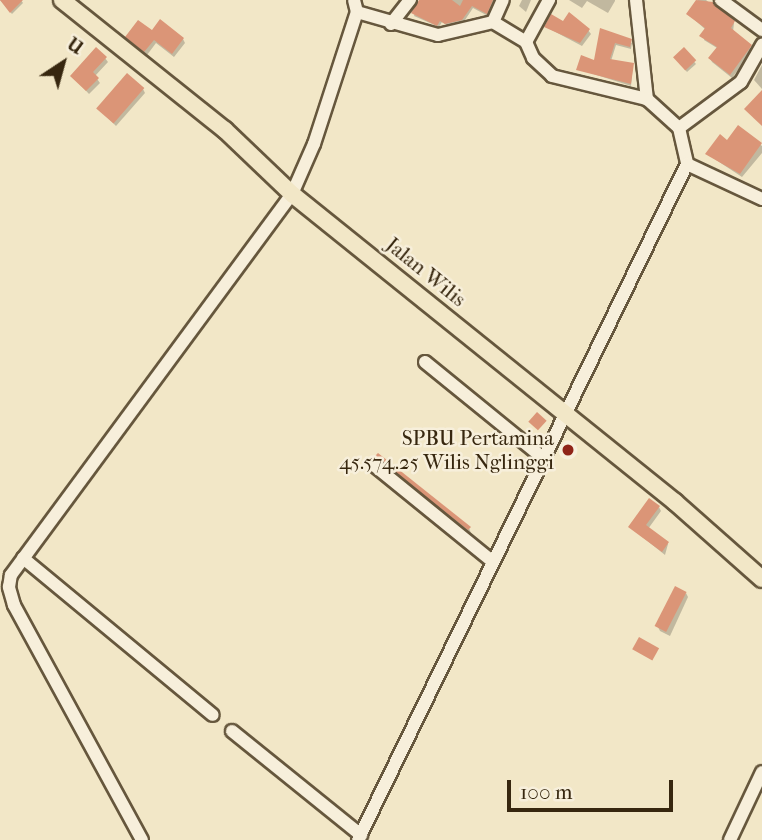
<!DOCTYPE html>
<html>
<head>
<meta charset="utf-8">
<style>
	body { margin:0 }
	#map { position:relative; width:762px; height:840px; overflow:hidden; background:#f2e7c7; font-family:"IM FELL French Canon",serif }
	div>[style] { position:absolute }
	.shadow>* { inset:0; background:#0003 }
	.building>* { inset:0; background:#db9577; transform-origin:0 0 }
	.roads { filter:drop-shadow(2px 0 #66573d) drop-shadow(-2px 0 #66573d) drop-shadow(0 2px #66573d) drop-shadow(0 -2px #66573d) }
	.minor>* { height:12px; margin:-6px; padding:0 6px; transform-origin:6px; border-radius:6px; background:#f7efdb }
	.major>* { height:16px; margin:-8px; padding:0 8px; transform-origin:8px; border-radius:8px; background:#f2e7c7 }
	.dots>* { width:19px; height:19px; translate:-50% -50%; box-sizing:border-box; border:4px solid #f7efdb; border-radius:50% }
	span { translate:-50% -50%; white-space:nowrap; text-align:center; line-height:1.15; -webkit-text-stroke:5px #f7efdb; paint-order:stroke }
	.street-label { font-size:21px; color:#37270f }
	.poi-label { font-size:21px; color:#37270f }
	.right { translate:-100% -50%; text-align:right }
	.north { position:absolute; left:28px; top:28px; width:70px; height:70px; -webkit-text-stroke:5px #f7efdb; paint-order:stroke; rotate:36deg; font-size:19px; font-weight:700; line-height:28px; text-align:center; color:#37270f }
	.north::after { content:''; display:block; margin:auto; width:24px; height:32px; background:#37270f; clip-path:polygon(50% 0,100% 100%,50% 72%,0 100%) }
	.scale { position:absolute; left:507px; top:780px; width:166px; height:32px; box-sizing:border-box; border:4px solid #37270f; border-top:0; padding-left:9px; font-size:21px; line-height:24px; white-space:nowrap; color:#37270f; -webkit-text-stroke:5px #f7efdb; paint-order:stroke }
</style>
</head>
<body>
<div id="map">
	<div class="shadow">
		<i style="clip-path:polygon(0 0,21px 0,23px 3px,12px 14px)"></i>
		<i style="clip-path:polygon(419px 0,499px 0,488px 16px,473px 8px,463px 23px,448px 26px,442px 22px,439px 27px,414px 16px)"></i>
		<i style="clip-path:polygon(522px 0,531px 0,526px 12px,519px 6px)"></i>
		<i style="clip-path:polygon(569px 0,615px 0,615px 1px,608px 13px,587px 1px,582px 8px)"></i>
		<i style="clip-path:polygon(698px 0,706px 0,734px 23px,733px 32px,753px 50px,732px 78px,712px 62px,710px 58px,717px 48px,704px 40px,706px 30px,688px 14px)"></i>
		<i style="clip-path:polygon(564px 23px,588px 30px,591px 34px,582px 46px,546px 27px)"></i>
		<i style="clip-path:polygon(602px 30px,632px 43px,631px 49px,616px 45px,611px 61px,633px 65px,631px 86px,578px 69px,596px 62px)"></i>
		<i style="clip-path:polygon(152px 33px,183px 39px,185px 43px,174px 57px,156px 43px,147px 55px,127px 37px)"></i>
		<i style="clip-path:polygon(684px 50px,696px 64px,687px 72px,677px 60px)"></i>
		<i style="clip-path:polygon(105px 58px,108px 62px,95px 76px,100px 83px,89px 94px,72px 76px)"></i>
		<i style="clip-path:polygon(762px 65px,762px 89px,754px 80px)"></i>
		<i style="clip-path:polygon(143px 89px,145px 93px,116px 126px,98px 108px)"></i>
		<i style="clip-path:polygon(738px 128px,762px 146px,762px 153px,742px 177px,707px 154px,727px 142px)"></i>
		<i style="clip-path:polygon(376px 458px,469px 528px,471px 533px,379px 462px)"></i>
		<i style="clip-path:polygon(659px 507px,661px 511px,648px 529px,668px 544px,665px 555px,630px 527px)"></i>
		<i style="clip-path:polygon(686px 593px,688px 597px,670px 636px,660px 631px,658px 627px)"></i>
	</div>
	<div class="building">
		<i style="clip-path:polygon(0 0,23px 0,10px 13px)"></i>
		<i style="clip-path:polygon(419px 0,452px 0,460px 6px,463px 0,493px 0,487px 14px,472px 6px,462px 20px,445px 24px,440px 21px,437px 26px,411px 13px)"></i>
		<i style="clip-path:polygon(696px 0,713px 2px,735px 21px,731px 28px,752px 45px,730px 75px,708px 58px,717px 47px,699px 36px,705px 28px,686px 14px)"></i>
		<i style="clip-path:polygon(569px 12px,590px 29px,580px 43px,544px 27px,551px 14px,563px 21px)"></i>
		<i style="clip-path:polygon(160px 19px,184px 38px,172px 54px,154px 40px,144px 52px,125px 37px,138px 20px,152px 30px)"></i>
		<i style="clip-path:polygon(600px 28px,632px 39px,630px 47px,615px 43px,610px 59px,634px 63px,631px 84px,576px 70px,581px 55px,594px 60px)"></i>
		<i style="clip-path:polygon(96px 47px,107px 57px,93px 72px,99px 78px,86px 91px,70px 76px)"></i>
		<i style="left:684px;top:47px;width:18px;height:15px;rotate:47deg"></i>
		<i style="left:127px;top:73px;width:23px;height:47px;rotate:41deg"></i>
		<i style="clip-path:polygon(762px 90px,762px 126px,744px 109px)"></i>
		<i style="clip-path:polygon(738px 125px,762px 143px,740px 174px,705px 154px,720px 134px,727px 140px)"></i>
		<i style="left:537px;top:412px;width:13px;height:13px;rotate:42deg"></i>
		<i style="clip-path:polygon(378px 453px,471px 527px,468px 530px,374px 457px)"></i>
		<i style="clip-path:polygon(649px 498px,660px 506px,646px 525px,669px 542px,662px 552px,628px 527px)"></i>
		<i style="left:675px;top:586px;width:13px;height:45px;rotate:27deg"></i>
		<i style="left:639px;top:637px;width:23px;height:14px;rotate:29deg"></i>
	</div>
	<div class="roads">
		<div class="minor">
			<i style="left:636px;top:0;width:100px;rotate:83.7deg"></i>
			<i style="left:721px;top:0;width:51px;rotate:36.2deg"></i>
			<i style="left:357px;top:12px;width:84px;rotate:15.9deg"></i>
			<i style="left:438px;top:35px;width:57px;rotate:-13.3deg"></i>
			<i style="left:493px;top:22px;width:39px;rotate:31deg"></i>
			<i style="left:526px;top:42px;width:17px;rotate:66deg"></i>
			<i style="left:533px;top:58px;width:26px;rotate:43deg"></i>
			<i style="left:552px;top:76px;width:98px;rotate:13.6deg"></i>
			<i style="left:647px;top:99px;width:43px;rotate:42.2deg"></i>
			<i style="left:679px;top:128px;width:37px;rotate:77deg"></i>
			<i style="left:687px;top:164px;width:83px;rotate:25deg"></i>
			<i style="left:493px;top:22px;width:24px;rotate:-66deg"></i>
			<i style="left:391px;top:24px;width:31px;rotate:-52deg"></i>
			<i style="left:526px;top:42px;width:48px;rotate:-61.3deg"></i>
			<i style="left:679px;top:128px;width:77px;rotate:-36.6deg"></i>
			<i style="left:741px;top:82px;width:43px;rotate:-60.4deg"></i>
			<i style="left:425px;top:362px;width:152px;rotate:39.1deg"></i>
			<i style="left:375px;top:466px;width:152px;rotate:39.1deg"></i>
			<i style="left:23px;top:558px;width:246px;rotate:39.6deg"></i>
			<i style="left:232px;top:731px;width:166px;rotate:38.9deg"></i>
			<i style="left:142px;top:840px;width:268px;rotate:-118.6deg"></i>
			<i style="left:14px;top:605px;width:19px;rotate:-106deg"></i>
			<i style="left:9px;top:587px;width:12px;rotate:-81deg"></i>
			<i style="left:11px;top:575px;width:473px;rotate:-53.6deg"></i>
			<i style="left:292px;top:194px;width:55px;rotate:-66.3deg"></i>
			<i style="left:314px;top:144px;width:139px;rotate:-72deg"></i>
			<i style="left:357px;top:12px;width:12px;rotate:-104deg"></i>
			<i style="left:358px;top:840px;width:752px;rotate:-64.05deg"></i>
			<i style="left:730px;top:840px;width:75px;rotate:-64.8deg"></i>
		</div>
		<div class="major">
			<i style="left:62px;top:0;width:208px;rotate:38.6deg"></i>
			<i style="left:225px;top:130px;width:93px;rotate:43.7deg"></i>
			<i style="left:292px;top:194px;width:491px;rotate:38.8deg"></i>
			<i style="left:675px;top:502px;width:116px;rotate:41.5deg"></i>
		</div>
	</div>
	<div class="dots">
		<i style="left:568px;top:450px;background:#8f2418"></i>
	</div>
	<div class="street-label">
		<span style="left:426px;top:272px;rotate:39deg">Jalan Wilis</span>
	</div>
	<div class="poi-label">
		<span class="right" style="left:554px;top:450px">SPBU Pertamina<br>45.574.25 Wilis Nglinggi</span>
	</div>
	<div class="north">U</div>
	<div class="scale">100 m</div>
</div>
</body>
</html>
